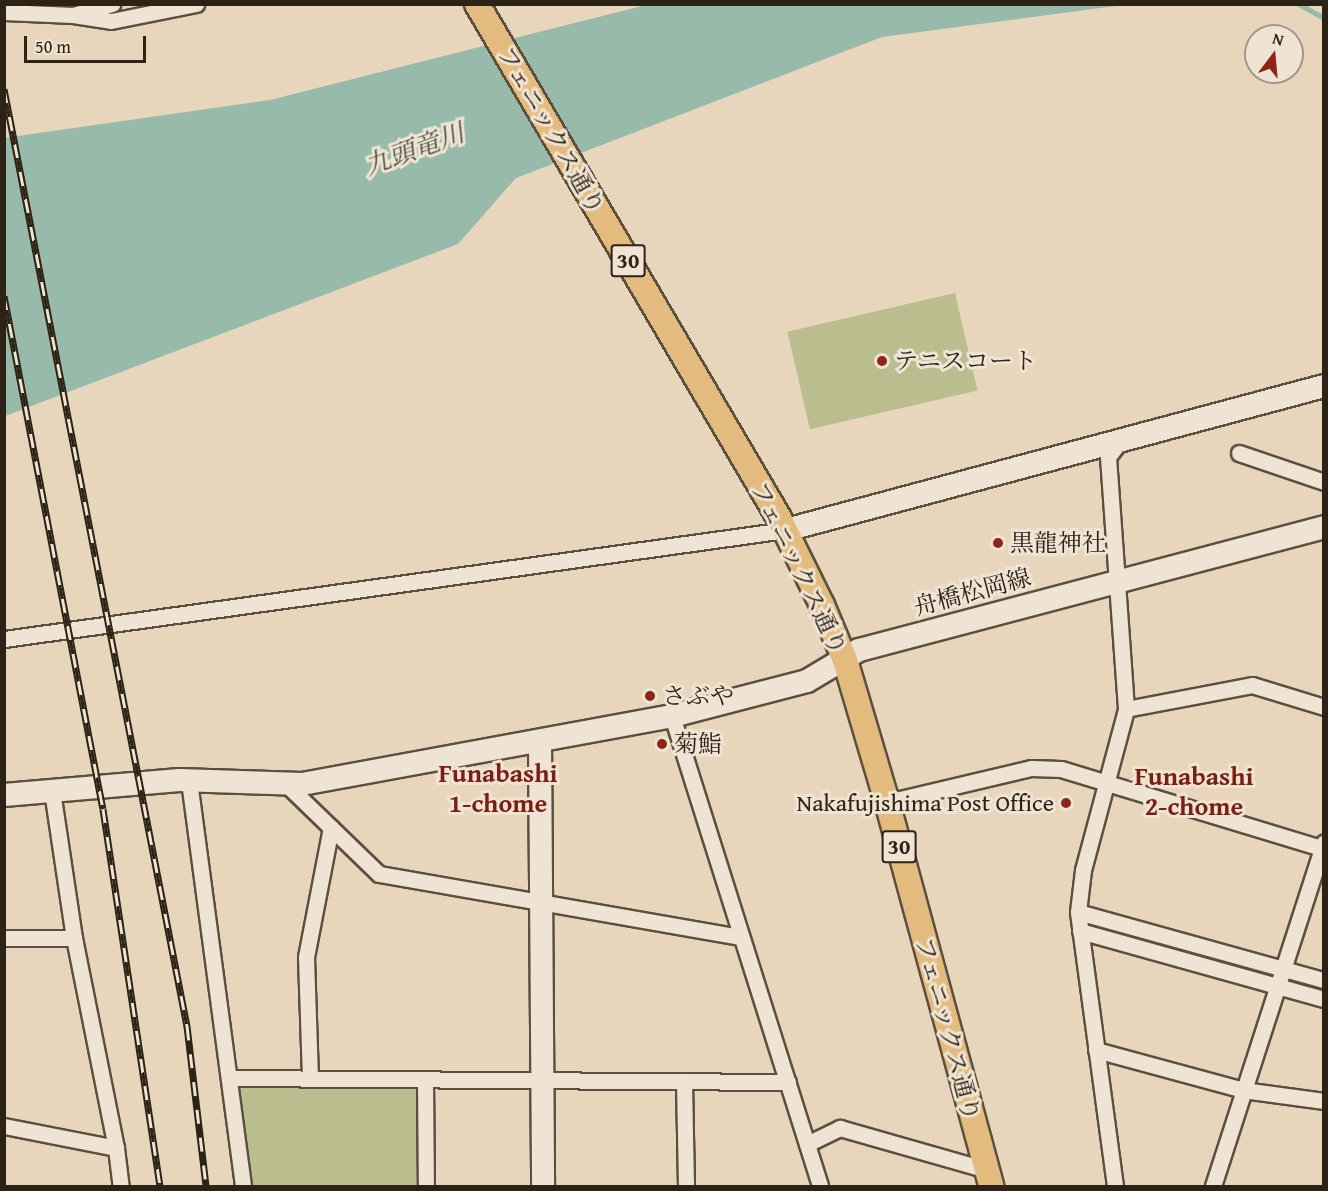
<!DOCTYPE html>
<html>
<head>
<meta charset="utf-8">
<style>
	body { margin:0 }
	#map { position:relative; width:1328px; height:1191px; overflow:hidden; background:#e7d6bb; font-family:"Gentium Book Plus","Noto Serif JP",serif }
	div>[style] { position:absolute }
	.green>* { inset:0; background:#babd8d; transform-origin:0 0 }
	.water>* { inset:0; background:#98baaa }
	.stream>* { height:4.5px; margin:-2.25px; padding:0 2.25px; transform-origin:2.25px; border-radius:2.25px; background:#98baaa }
	.roads { filter:drop-shadow(2px 0 #5b4f3e) drop-shadow(-2px 0 #5b4f3e) drop-shadow(0 2px #5b4f3e) drop-shadow(0 -2px #5b4f3e) }
	.street>* { height:15px; margin:-7.5px; padding:0 7.5px; transform-origin:7.5px; border-radius:7.5px; background:#efe4d3 }
	.secondary>* { height:22px; margin:-11px; padding:0 11px; transform-origin:11px; border-radius:11px; background:#efe4d3 }
	.primary>* { height:24px; margin:-12px; padding:0 12px; transform-origin:12px; border-radius:12px; background:#e4bb7e }
	.rail>* { height:7px; margin-top:-3.5px; transform-origin:0; background:repeating-linear-gradient(90deg,#efe4d3 0 14px,#2c2215 0 28px); box-sizing:border-box; border-block:2px solid #2c2215 }
	.dots>* { width:16px; height:16px; translate:-50% -50%; box-sizing:border-box; border:3px solid #efe4d3; border-radius:50% }
	span { translate:-50% -50%; white-space:nowrap; text-align:center; line-height:1.15; -webkit-text-stroke:6px #efe4d3; paint-order:stroke }
	.shield-label span { padding:2px 4px; background:#efe4d3; border:2px solid; border-radius:4px; -webkit-text-stroke-width:0 }
	.shield-label { font-size:22px; color:#2c2215; font-weight:700 }
	.street-label { font-size:24px; color:#2c2215 }
	.poi-label { font-size:24px; color:#2c2215 }
	.left { translate:0 -50%; text-align:left }
	.right { translate:-100% -50%; text-align:right }
	.water-label { font-size:26px; color:#4c5042; font-style:italic }
	.neighbourhood-label { font-size:26px; color:#7a1f14; font-weight:700 }
	.frame { position:absolute; inset:0; border:6px solid #2c2215; pointer-events:none }
	.north { position:absolute; left:1244px; top:24px; width:60px; height:60px; box-sizing:border-box; background:#efe4d3; border:2px solid #a19687; border-radius:50%; rotate:16deg; font-size:16px; font-weight:700; line-height:24px; text-align:center; color:#2c2215 }
	.north::after { content:''; display:block; margin:auto; width:21px; height:27px; background:#8f2418; clip-path:polygon(50% 0,100% 100%,50% 72%,0 100%) }
	.scale { position:absolute; left:24px; top:36px; width:122px; height:27px; box-sizing:border-box; border:3px solid #2c2215; border-top:0; padding-left:8px; font-size:18px; line-height:21px; white-space:nowrap; color:#2c2215; -webkit-text-stroke:4px #efe4d3; paint-order:stroke }
</style>
</head>
<body>
<div id="map">
	<div class="green">
		<i style="left:955px;top:293px;width:100px;height:172px;rotate:77deg"></i>
		<i style="clip-path:polygon(229px 1078px,426px 1087px,426px 1186px,241px 1186px)"></i>
	</div>
	<div class="water">
		<i style="clip-path:polygon(646px 5px,1123px 5px,882px 37px,516px 178px,458px 244px,5px 416px,4px 138px,270px 100px)"></i>
	</div>
	<div class="stream">
		<i style="left:1160px;top:4px;width:37px"></i>
		<i style="left:1299px;top:4px;width:29px;rotate:29deg"></i>
	</div>
	<div class="roads">
		<div class="street">
			<i style="left:4px;top:12px;width:69px;rotate:2.5deg"></i>
			<i style="left:73px;top:15px;width:41px;rotate:-15.8deg"></i>
			<i style="left:73px;top:15px;width:38px;rotate:9deg"></i>
			<i style="left:111px;top:21px;width:87px;rotate:-11.3deg"></i>
			<i style="left:1122px;top:439px;width:23px;rotate:128deg"></i>
			<i style="left:1108px;top:457px;width:253px;rotate:85.9deg"></i>
			<i style="left:1239px;top:453px;width:90px;rotate:18.8deg"></i>
			<i style="left:4px;top:639px;width:790px;rotate:-7.94deg"></i>
			<i style="left:672px;top:716px;width:493px;rotate:72.5deg"></i>
			<i style="left:189px;top:781px;width:409px;rotate:82.4deg"></i>
			<i style="left:286px;top:784px;width:129px;rotate:44.1deg"></i>
			<i style="left:379px;top:874px;width:367px;rotate:9.9deg"></i>
			<i style="left:887px;top:802px;width:148px;rotate:-13.3deg"></i>
			<i style="left:1031px;top:768px;width:30px;rotate:2deg"></i>
			<i style="left:1061px;top:769px;width:275px;rotate:16.9deg"></i>
			<i style="left:1078px;top:912px;width:255px;rotate:15.5deg"></i>
			<i style="left:1080px;top:931px;width:253px;rotate:15.6deg"></i>
			<i style="left:4px;top:938px;width:70px"></i>
			<i style="left:1096px;top:1050px;width:152px;rotate:15.2deg"></i>
			<i style="left:1243px;top:1090px;width:82px;rotate:7.7deg"></i>
			<i style="left:229px;top:1078px;width:559px;rotate:0.41deg"></i>
			<i style="left:310px;top:1078px;width:121px;rotate:-91.9deg"></i>
			<i style="left:306px;top:957px;width:132px;rotate:-79.1deg"></i>
			<i style="left:425px;top:1080px;width:106px;rotate:89.5deg"></i>
			<i style="left:684px;top:1082px;width:104px;rotate:88.9deg"></i>
			<i style="left:4px;top:1126px;width:114px;rotate:11.1deg"></i>
			<i style="left:116px;top:1148px;width:214px;rotate:-101.3deg"></i>
			<i style="left:74px;top:938px;width:150px;rotate:-98.5deg"></i>
			<i style="left:807px;top:1144px;width:37px;rotate:-26deg"></i>
			<i style="left:840px;top:1128px;width:153px;rotate:15.9deg"></i>
			<i style="left:116px;top:1148px;width:38px;rotate:83deg"></i>
			<i style="left:1115px;top:1186px;width:276px;rotate:-97.7deg"></i>
			<i style="left:1078px;top:912px;width:42px;rotate:-83.2deg"></i>
			<i style="left:1083px;top:870px;width:167px;rotate:-75deg"></i>
			<i style="left:1126px;top:709px;width:128px;rotate:-10.8deg"></i>
			<i style="left:1252px;top:685px;width:75px;rotate:17deg"></i>
			<i style="left:1213px;top:1186px;width:361px;rotate:-72.1deg"></i>
		</div>
		<div class="secondary">
			<i style="left:786px;top:530px;width:557px;rotate:-14.98deg"></i>
			<i style="left:540px;top:741px;width:445px;rotate:89.6deg"></i>
			<i style="left:4px;top:795px;width:176px;rotate:-4.9deg"></i>
			<i style="left:179px;top:780px;width:123px;rotate:1.9deg"></i>
			<i style="left:302px;top:784px;width:376px;rotate:-10.4deg"></i>
			<i style="left:672px;top:716px;width:139px;rotate:-14.5deg"></i>
			<i style="left:807px;top:681px;width:61px;rotate:-30.8deg"></i>
			<i style="left:859px;top:650px;width:481px;rotate:-14.8deg"></i>
		</div>
		<div class="primary">
			<i style="left:477px;top:4px;width:596px;rotate:59.56deg"></i>
			<i style="left:779px;top:518px;width:97px;rotate:63.7deg"></i>
			<i style="left:822px;top:605px;width:60px;rotate:67.3deg"></i>
			<i style="left:845px;top:660px;width:148px;rotate:73.5deg"></i>
			<i style="left:887px;top:802px;width:398px;rotate:74.8deg"></i>
		</div>
	</div>
	<div class="rail">
		<i style="left:4px;top:89px;width:955px;rotate:78.95deg"></i>
		<i style="left:187px;top:1026px;width:161px;rotate:83.2deg"></i>
		<i style="left:4px;top:296px;width:522px;rotate:79.08deg"></i>
		<i style="left:103px;top:809px;width:381px;rotate:81.4deg"></i>
	</div>
	<div class="dots">
		<i style="left:882px;top:361px;background:#8f2418"></i>
		<i style="left:998px;top:543px;background:#8f2418"></i>
		<i style="left:650px;top:696px;background:#8f2418"></i>
		<i style="left:662px;top:744px;background:#8f2418"></i>
		<i style="left:1066px;top:803px;background:#8f2418"></i>
	</div>
	<div class="shield-label">
		<span style="left:628px;top:261px">30</span>
		<span style="left:899px;top:847px">30</span>
	</div>
	<div class="street-label">
		<span style="left:551px;top:130px;rotate:60deg">フェニックス通り</span>
		<span style="left:799px;top:568px;rotate:64deg">フェニックス通り</span>
		<span style="left:972px;top:592px;rotate:-15deg">舟橋松岡線</span>
		<span style="left:948px;top:1029px;rotate:75deg">フェニックス通り</span>
	</div>
	<div class="poi-label">
		<span class="left" style="left:894px;top:361px">テニスコート</span>
		<span class="left" style="left:1010px;top:543px">黒龍神社</span>
		<span class="left" style="left:662px;top:696px">さぶや</span>
		<span class="left" style="left:674px;top:744px">菊鮨</span>
		<span class="right" style="left:1054px;top:803px">Nakafujishima Post Office</span>
	</div>
	<div class="water-label">
		<span style="left:414px;top:149px;rotate:-20deg">九頭竜川</span>
	</div>
	<div class="neighbourhood-label">
		<span style="left:498px;top:788px">Funabashi<br>1-chome</span>
		<span style="left:1194px;top:791px">Funabashi<br>2-chome</span>
	</div>
	<div class="frame"></div>
	<div class="north">N</div>
	<div class="scale">50 m</div>
</div>
</body>
</html>
